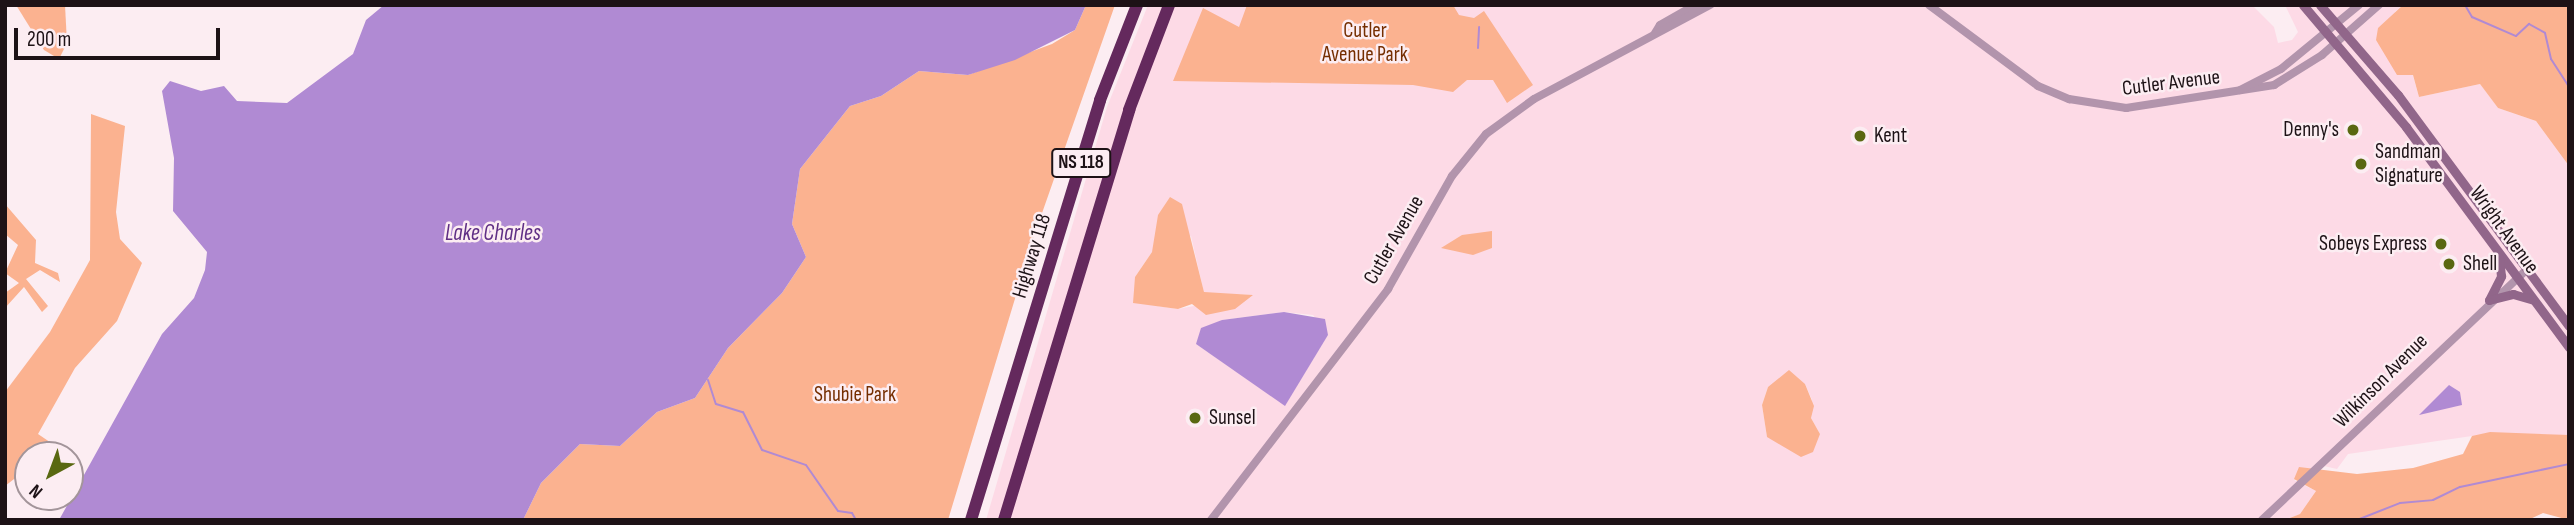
<!DOCTYPE html>
<html>
<head>
<meta charset="utf-8">
<style>
	body { margin:0 }
	#map { position:relative; width:2574px; height:525px; overflow:hidden; background:#fcedf2; font-family:"Sofia Sans Condensed",sans-serif }
	div>[style] { position:absolute }
	.built>* { inset:0; background:#fddae6 }
	.green>* { inset:0; background:#fbb290 }
	.water>* { inset:0; background:#b08ad3 }
	.stream>* { height:2px; margin:-1px; padding:0 1px; transform-origin:1px; border-radius:1px; background:#b08ad3 }
	.tertiary>* { height:8px; margin:-4px; padding:0 4px; transform-origin:4px; border-radius:4px; background:#b294ac }
	.secondary>* { height:9px; margin:-4.5px; padding:0 4.5px; transform-origin:4.5px; border-radius:4.5px; background:#91668a }
	.motorway>* { height:12px; margin:-6px; padding:0 6px; transform-origin:6px; border-radius:6px; background:#64295d }
	.dots>* { width:19px; height:19px; translate:-50% -50%; box-sizing:border-box; border:4px solid #fcedf2; border-radius:50% }
	span { translate:-50% -50%; white-space:nowrap; text-align:center; line-height:1.15; -webkit-text-stroke:5px #fcedf2; paint-order:stroke }
	.shield-label span { padding:2px 5px; background:#fcedf2; border:2px solid; border-radius:5px; -webkit-text-stroke-width:0 }
	.shield-label { font-size:19px; color:#1d1216; font-weight:700 }
	.park-label { font-size:21px; color:#752e00 }
	.street-label { font-size:21px; color:#1d1216 }
	.poi-label { font-size:21px; color:#1d1216 }
	.right { translate:-100% -50%; text-align:right }
	.left { translate:0 -50%; text-align:left }
	.water-label { font-size:23px; color:#602f85; font-style:italic }
	.frame { position:absolute; inset:0; border:7px solid #1d1216; pointer-events:none }
	.north { position:absolute; left:14px; top:441px; width:70px; height:70px; box-sizing:border-box; background:#fcedf2; border:2px solid #a3959a; border-radius:50%; rotate:221deg; font-size:19px; font-weight:700; line-height:28px; text-align:center; color:#1d1216 }
	.north::after { content:''; display:block; margin:auto; width:24px; height:32px; background:#596811; clip-path:polygon(50% 0,100% 100%,50% 72%,0 100%) }
	.scale { position:absolute; left:14px; top:28px; width:206px; height:32px; box-sizing:border-box; border:4px solid #1d1216; border-top:0; padding-left:9px; font-size:21px; line-height:24px; white-space:nowrap; color:#1d1216; -webkit-text-stroke:5px #fcedf2; paint-order:stroke }
</style>
</head>
<body>
<div id="map">
	<div class="built">
		<i style="clip-path:polygon(evenodd,1148px 5px,2252px 5px,2274px 27px,2278px 43px,2292px 40px,2298px 32px,2285px 5px,2403px 5px,2395px 12px,2419px 97px,2480px 84px,2498px 108px,2536px 121px,2569px 166px,2569px 435px,2472px 436px,2348px 454px,2337px 469px,2324px 466px,2294px 480px,2316px 491px,2300px 514px,2285px 520px,986px 520px,1107px 107px,1148px 5px,1191px 236px,1204px 293px,1252px 295px,1178px 309px,1157px 306px,1135px 277px,1152px 252px,1191px 236px,1148px 5px,1284px 312px,1313px 315px,1328px 335px,1285px 405px,1196px 344px,1222px 320px,1284px 312px,1148px 5px,1805px 384px,1812px 400px,1811px 418px,1820px 434px,1767px 437px,1762px 405px,1768px 387px,1805px 384px)"></i>
	</div>
	<div class="green">
		<i style="clip-path:polygon(16px 5px,65px 5px,67px 43px,59px 59px,44px 50px)"></i>
		<i style="clip-path:polygon(1086px 5px,1115px 5px,1034px 236px,948px 520px,523px 520px,541px 483px,580px 444px,620px 446px,657px 412px,695px 398px,728px 348px,782px 293px,806px 257px,792px 224px,800px 169px,850px 106px,881px 96px,919px 71px,968px 75px,1052px 44px,1075px 30px)"></i>
		<i style="clip-path:polygon(1247px 5px,1453px 5px,1459px 15px,1474px 18px,1484px 11px,1533px 85px,1507px 103px,1493px 80px,1467px 80px,1453px 92px,1413px 85px,1173px 81px,1203px 8px,1239px 27px)"></i>
		<i style="clip-path:polygon(2403px 5px,2569px 5px,2569px 166px,2536px 121px,2498px 108px,2480px 84px,2419px 97px,2413px 75px,2397px 75px,2376px 40px,2378px 28px)"></i>
		<i style="clip-path:polygon(91px 114px,125px 126px,116px 212px,120px 239px,142px 263px,117px 321px,75px 368px,38px 434px,69px 455px,28px 455px,28px 479px,18px 476px,5px 486px,5px 392px,50px 332px,90px 260px)"></i>
		<i style="clip-path:polygon(1170px 197px,1182px 204px,1204px 292px,1253px 295px,1235px 309px,1206px 315px,1192px 304px,1178px 309px,1133px 303px,1135px 277px,1152px 252px,1158px 215px)"></i>
		<i style="clip-path:polygon(5px 204px,36px 240px,35px 263px,58px 273px,60px 282px,40px 270px,26px 279px,48px 306px,42px 312px,24px 287px,5px 308px,5px 293px,19px 283px,5px 273px,18px 245px,5px 234px)"></i>
		<i style="clip-path:polygon(1492px 231px,1492px 248px,1473px 255px,1441px 248px,1462px 235px)"></i>
		<i style="clip-path:polygon(1789px 370px,1805px 384px,1814px 406px,1811px 418px,1820px 434px,1813px 452px,1801px 457px,1767px 437px,1762px 405px,1768px 387px)"></i>
		<i style="clip-path:polygon(2490px 432px,2569px 435px,2569px 520px,2543px 513px,2528px 520px,2285px 520px,2300px 514px,2316px 491px,2294px 479px,2299px 467px,2357px 474px,2413px 468px,2463px 454px,2472px 436px)"></i>
	</div>
	<div class="water">
		<i style="clip-path:polygon(384px 5px,1086px 5px,1075px 30px,1015px 60px,968px 75px,919px 71px,881px 96px,850px 106px,800px 169px,792px 224px,806px 257px,782px 293px,728px 348px,695px 398px,657px 412px,620px 446px,580px 444px,541px 483px,523px 520px,59px 520px,162px 334px,194px 298px,205px 270px,207px 252px,173px 211px,174px 158px,162px 91px,170px 81px,201px 91px,224px 86px,237px 101px,287px 103px,353px 54px,366px 20px)"></i>
		<i style="clip-path:polygon(1284px 312px,1325px 319px,1328px 335px,1285px 406px,1196px 344px,1201px 328px,1222px 320px)"></i>
		<i style="clip-path:polygon(2449px 385px,2460px 392px,2462px 405px,2419px 415px)"></i>
	</div>
	<div class="stream">
		<i style="left:2465px;top:5px;width:14px;rotate:60deg"></i>
		<i style="left:2472px;top:17px;width:48px;rotate:23.4deg"></i>
		<i style="left:2516px;top:36px;width:18px;rotate:-43deg"></i>
		<i style="left:2529px;top:24px;width:18px;rotate:29deg"></i>
		<i style="left:2545px;top:33px;width:27px;rotate:77deg"></i>
		<i style="left:2551px;top:59px;width:33px;rotate:57deg"></i>
		<i style="left:1478px;top:48px;width:21px;rotate:-87deg"></i>
		<i style="left:708px;top:380px;width:25px;rotate:72deg"></i>
		<i style="left:716px;top:404px;width:28px;rotate:17deg"></i>
		<i style="left:743px;top:412px;width:42px;rotate:63.4deg"></i>
		<i style="left:762px;top:450px;width:46px;rotate:18.8deg"></i>
		<i style="left:806px;top:465px;width:56px;rotate:55.2deg"></i>
		<i style="left:838px;top:511px;width:14px;rotate:8deg"></i>
		<i style="left:852px;top:513px;width:8px;rotate:60deg"></i>
		<i style="left:2357px;top:520px;width:46px;rotate:-21.6deg"></i>
		<i style="left:2400px;top:503px;width:33px;rotate:-5deg"></i>
		<i style="left:2433px;top:500px;width:30px;rotate:-26deg"></i>
		<i style="left:2460px;top:487px;width:111px;rotate:-11.9deg"></i>
	</div>
	<div class="tertiary">
		<i style="left:1929px;top:5px;width:136px;rotate:36.6deg"></i>
		<i style="left:2038px;top:86px;width:34px;rotate:23deg"></i>
		<i style="left:2069px;top:99px;width:58px;rotate:9deg"></i>
		<i style="left:2126px;top:108px;width:150px;rotate:-8.8deg"></i>
		<i style="left:2274px;top:85px;width:57px;rotate:-32deg"></i>
		<i style="left:2322px;top:55px;width:76px;rotate:-41.3deg"></i>
		<i style="left:1655px;top:33px;width:9px;rotate:-58deg"></i>
		<i style="left:1660px;top:25px;width:40px;rotate:-29.7deg"></i>
		<i style="left:2240px;top:90px;width:46px;rotate:-27.1deg"></i>
		<i style="left:2281px;top:69px;width:101px;rotate:-39.4deg"></i>
		<i style="left:1211px;top:520px;width:291px;rotate:-52.5deg"></i>
		<i style="left:1388px;top:289px;width:130px;rotate:-60.5deg"></i>
		<i style="left:1452px;top:176px;width:54px;rotate:-51deg"></i>
		<i style="left:1486px;top:134px;width:59px;rotate:-36.1deg"></i>
		<i style="left:1534px;top:99px;width:200px;rotate:-28.1deg"></i>
		<i style="left:2262px;top:520px;width:365px;rotate:-43.4deg"></i>
	</div>
	<div class="secondary">
		<i style="left:2303px;top:5px;width:160px;rotate:49.8deg"></i>
		<i style="left:2406px;top:127px;width:274px;rotate:53.5deg"></i>
		<i style="left:2320px;top:5px;width:119px;rotate:49.1deg"></i>
		<i style="left:2398px;top:95px;width:287px;rotate:53.5deg"></i>
		<i style="left:2489px;top:300px;width:27px;rotate:-63deg"></i>
		<i style="left:2501px;top:276px;width:18px;rotate:-96deg"></i>
		<i style="left:2489px;top:300px;width:25px;rotate:-14deg"></i>
		<i style="left:2513px;top:294px;width:19px;rotate:16deg"></i>
	</div>
	<div class="motorway">
		<i style="left:971px;top:520px;width:439px;rotate:-72.9deg"></i>
		<i style="left:1100px;top:100px;width:102px;rotate:-68.7deg"></i>
		<i style="left:1004px;top:520px;width:429px;rotate:-73deg"></i>
		<i style="left:1129px;top:110px;width:112px;rotate:-69.1deg"></i>
	</div>
	<div class="dots">
		<i style="left:2353px;top:130px;background:#596811"></i>
		<i style="left:1860px;top:136px;background:#596811"></i>
		<i style="left:2361px;top:164px;background:#596811"></i>
		<i style="left:2441px;top:244px;background:#596811"></i>
		<i style="left:2449px;top:264px;background:#596811"></i>
		<i style="left:1195px;top:418px;background:#596811"></i>
	</div>
	<div class="shield-label">
		<span style="left:1081px;top:163px">NS 118</span>
	</div>
	<div class="park-label">
		<span style="left:1365px;top:43px">Cutler<br>Avenue Park</span>
		<span style="left:855px;top:395px">Shubie Park</span>
	</div>
	<div class="street-label">
		<span style="left:2171px;top:83px;rotate:-7deg">Cutler Avenue</span>
		<span style="left:2504px;top:230px;rotate:54deg">Wright Avenue</span>
		<span style="left:1394px;top:240px;rotate:-60deg">Cutler Avenue</span>
		<span style="left:1032px;top:256px;rotate:-73deg">Highway 118</span>
		<span style="left:2381px;top:381px;rotate:-45deg">Wilkinson Avenue</span>
	</div>
	<div class="poi-label">
		<span class="right" style="left:2339px;top:130px">Denny's</span>
		<span class="left" style="left:1874px;top:136px">Kent</span>
		<span class="left" style="left:2375px;top:164px">Sandman<br>Signature</span>
		<span class="right" style="left:2427px;top:244px">Sobeys Express</span>
		<span class="left" style="left:2463px;top:264px">Shell</span>
		<span class="left" style="left:1209px;top:418px">Sunsel</span>
	</div>
	<div class="water-label">
		<span style="left:493px;top:233px">Lake Charles</span>
	</div>
	<div class="frame"></div>
	<div class="north">N</div>
	<div class="scale">200 m</div>
</div>
</body>
</html>
